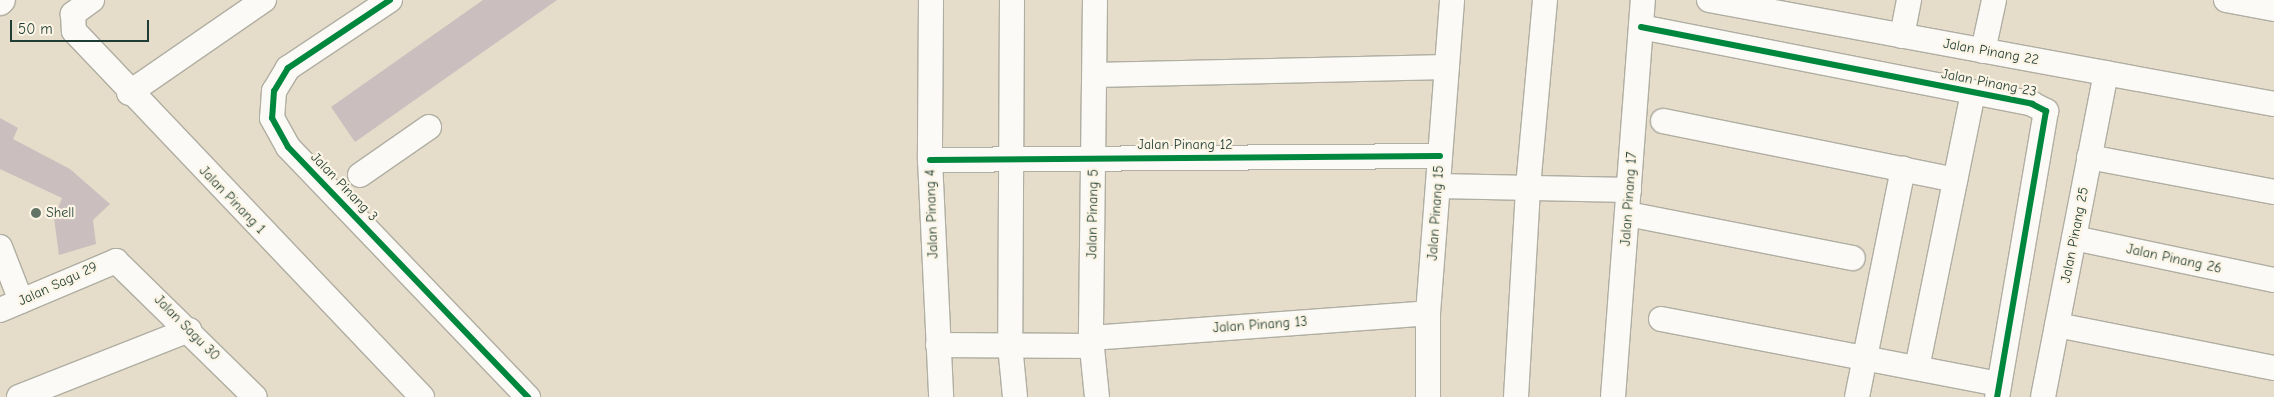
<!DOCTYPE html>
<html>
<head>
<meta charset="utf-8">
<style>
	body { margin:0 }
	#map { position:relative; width:2274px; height:397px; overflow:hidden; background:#e5dcca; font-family:"Comic Neue",sans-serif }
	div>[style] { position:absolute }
	.building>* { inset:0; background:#cbbebe }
	.roads { filter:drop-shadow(1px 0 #b0aea2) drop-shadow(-1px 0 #b0aea2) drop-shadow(0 1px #b0aea2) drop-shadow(0 -1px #b0aea2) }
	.minor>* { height:24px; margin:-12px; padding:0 12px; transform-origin:12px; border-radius:12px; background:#fbfaf7 }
	.major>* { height:28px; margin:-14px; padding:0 14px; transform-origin:14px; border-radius:14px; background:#fbfaf7 }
	.cycleway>* { height:6px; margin:-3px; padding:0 3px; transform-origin:3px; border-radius:3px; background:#00873e }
	.dots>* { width:14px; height:14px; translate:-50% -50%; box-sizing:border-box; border:2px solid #fcf5e5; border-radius:50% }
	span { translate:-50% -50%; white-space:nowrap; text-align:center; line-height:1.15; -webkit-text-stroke:4.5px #fcf5e5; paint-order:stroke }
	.street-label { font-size:14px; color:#1f3d34 }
	.poi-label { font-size:14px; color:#1f3d34 }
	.left { translate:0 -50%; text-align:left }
	.scale { position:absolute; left:10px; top:20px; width:139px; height:22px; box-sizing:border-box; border:2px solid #1f3d34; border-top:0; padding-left:6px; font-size:15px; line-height:18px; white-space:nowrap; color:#1f3d34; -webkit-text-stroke:4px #fcf5e5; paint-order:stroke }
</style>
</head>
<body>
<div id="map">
	<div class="building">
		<i style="clip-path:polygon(483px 0,557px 0,355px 142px,331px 107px)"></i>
		<i style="clip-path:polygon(0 118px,18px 128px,13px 139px,70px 169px,110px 204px,93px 220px,96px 244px,59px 255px,54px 218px,62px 198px,0 169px)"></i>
	</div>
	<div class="roads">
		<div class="minor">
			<i style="left:92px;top:0;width:24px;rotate:144deg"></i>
			<i style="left:73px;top:14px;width:17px;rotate:87deg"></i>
			<i style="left:74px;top:31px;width:505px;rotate:46.44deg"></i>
			<i style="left:390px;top:0;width:123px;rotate:146.3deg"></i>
			<i style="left:288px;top:68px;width:27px;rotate:121deg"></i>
			<i style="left:274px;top:91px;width:27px;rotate:94deg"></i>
			<i style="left:272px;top:118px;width:33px;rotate:61deg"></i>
			<i style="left:288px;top:147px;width:347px;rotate:46.2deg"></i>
			<i style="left:931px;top:0;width:160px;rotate:90.4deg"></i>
			<i style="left:930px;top:160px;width:237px;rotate:87.3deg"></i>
			<i style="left:1012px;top:0;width:345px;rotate:90.3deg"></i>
			<i style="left:1010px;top:345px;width:52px;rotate:84.5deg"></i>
			<i style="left:1095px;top:0;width:338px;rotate:90.7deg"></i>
			<i style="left:1091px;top:338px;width:59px;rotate:84.2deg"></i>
			<i style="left:1709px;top:0;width:574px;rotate:10.43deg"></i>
			<i style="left:2226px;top:0;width:49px;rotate:10.6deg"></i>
			<i style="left:1641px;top:27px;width:399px;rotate:11.1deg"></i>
			<i style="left:2032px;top:104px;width:16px;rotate:27deg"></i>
			<i style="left:2046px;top:111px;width:290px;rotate:99.7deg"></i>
			<i style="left:1902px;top:36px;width:37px;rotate:-79deg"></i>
			<i style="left:1983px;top:51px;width:52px;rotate:-77.8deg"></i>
			<i style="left:1095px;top:75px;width:352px;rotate:-1.3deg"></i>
			<i style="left:129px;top:93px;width:164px;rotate:-34.6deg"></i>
			<i style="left:1663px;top:121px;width:298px;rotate:11.4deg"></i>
			<i style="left:2089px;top:157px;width:188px;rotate:10.7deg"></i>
			<i style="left:930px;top:160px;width:510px;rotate:-0.45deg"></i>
			<i style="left:360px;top:175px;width:84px;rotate:-34.8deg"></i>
			<i style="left:1438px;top:186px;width:191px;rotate:1.2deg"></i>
			<i style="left:1628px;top:214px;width:229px;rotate:11.1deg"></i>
			<i style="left:2074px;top:238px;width:204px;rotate:11.9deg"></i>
			<i style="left:0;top:247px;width:58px;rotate:68.7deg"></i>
			<i style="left:0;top:310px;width:126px;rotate:-22.9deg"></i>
			<i style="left:116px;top:261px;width:194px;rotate:44.4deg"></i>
			<i style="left:1661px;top:319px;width:344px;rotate:10.9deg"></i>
			<i style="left:2057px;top:325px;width:221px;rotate:11.2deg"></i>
			<i style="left:1091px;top:338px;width:338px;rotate:-4.2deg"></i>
			<i style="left:938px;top:345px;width:154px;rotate:0.4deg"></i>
			<i style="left:1917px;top:368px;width:281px;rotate:-78.5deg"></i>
			<i style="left:19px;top:397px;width:183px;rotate:-21.5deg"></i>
			<i style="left:1428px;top:397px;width:84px;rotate:-90deg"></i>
			<i style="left:1428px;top:313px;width:314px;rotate:-85.6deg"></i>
			<i style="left:1516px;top:397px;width:210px;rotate:-86.7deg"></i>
			<i style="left:1528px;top:187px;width:188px;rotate:-84.8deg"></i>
			<i style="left:1613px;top:397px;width:398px;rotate:-85.7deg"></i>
			<i style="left:1857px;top:397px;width:233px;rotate:-78.6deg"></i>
			<i style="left:2043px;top:397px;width:330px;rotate:-79deg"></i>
		</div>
		<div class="major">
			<i style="left:0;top:1px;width:1px;rotate:-45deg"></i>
		</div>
	</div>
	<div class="cycleway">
		<i style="left:390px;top:0;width:123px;rotate:146.3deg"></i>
		<i style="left:288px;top:68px;width:27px;rotate:121deg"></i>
		<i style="left:274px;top:91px;width:27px;rotate:94deg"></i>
		<i style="left:272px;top:118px;width:33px;rotate:61deg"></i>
		<i style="left:288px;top:147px;width:347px;rotate:46.2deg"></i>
		<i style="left:1641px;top:27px;width:399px;rotate:11.1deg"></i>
		<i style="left:2032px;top:104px;width:16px;rotate:27deg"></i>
		<i style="left:2046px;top:111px;width:290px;rotate:99.7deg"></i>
		<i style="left:930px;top:160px;width:510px;rotate:-0.45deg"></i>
	</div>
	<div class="dots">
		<i style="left:36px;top:213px;background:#647568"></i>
	</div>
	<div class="street-label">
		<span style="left:1991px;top:52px;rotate:10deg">Jalan Pinang 22</span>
		<span style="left:1989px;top:83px;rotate:11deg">Jalan Pinang 23</span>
		<span style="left:1185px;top:145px">Jalan Pinang 12</span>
		<span style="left:344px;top:187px;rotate:46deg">Jalan Pinang 3</span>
		<span style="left:1629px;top:199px;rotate:-86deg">Jalan Pinang 17</span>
		<span style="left:232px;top:200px;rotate:46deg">Jalan Pinang 1</span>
		<span style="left:1436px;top:213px;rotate:-86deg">Jalan Pinang 15</span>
		<span style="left:932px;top:214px;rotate:-92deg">Jalan Pinang 4</span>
		<span style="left:1093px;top:214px;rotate:-89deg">Jalan Pinang 5</span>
		<span style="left:2075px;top:235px;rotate:-79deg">Jalan Pinang 25</span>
		<span style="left:2174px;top:259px;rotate:12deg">Jalan Pinang 26</span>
		<span style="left:58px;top:284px;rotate:-25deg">Jalan Sagu 29</span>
		<span style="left:1260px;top:325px;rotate:-4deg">Jalan Pinang 13</span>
		<span style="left:187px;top:328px;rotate:45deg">Jalan Sagu 30</span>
	</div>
	<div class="poi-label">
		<span class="left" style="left:46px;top:213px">Shell</span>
	</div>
	<div class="scale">50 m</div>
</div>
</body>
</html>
